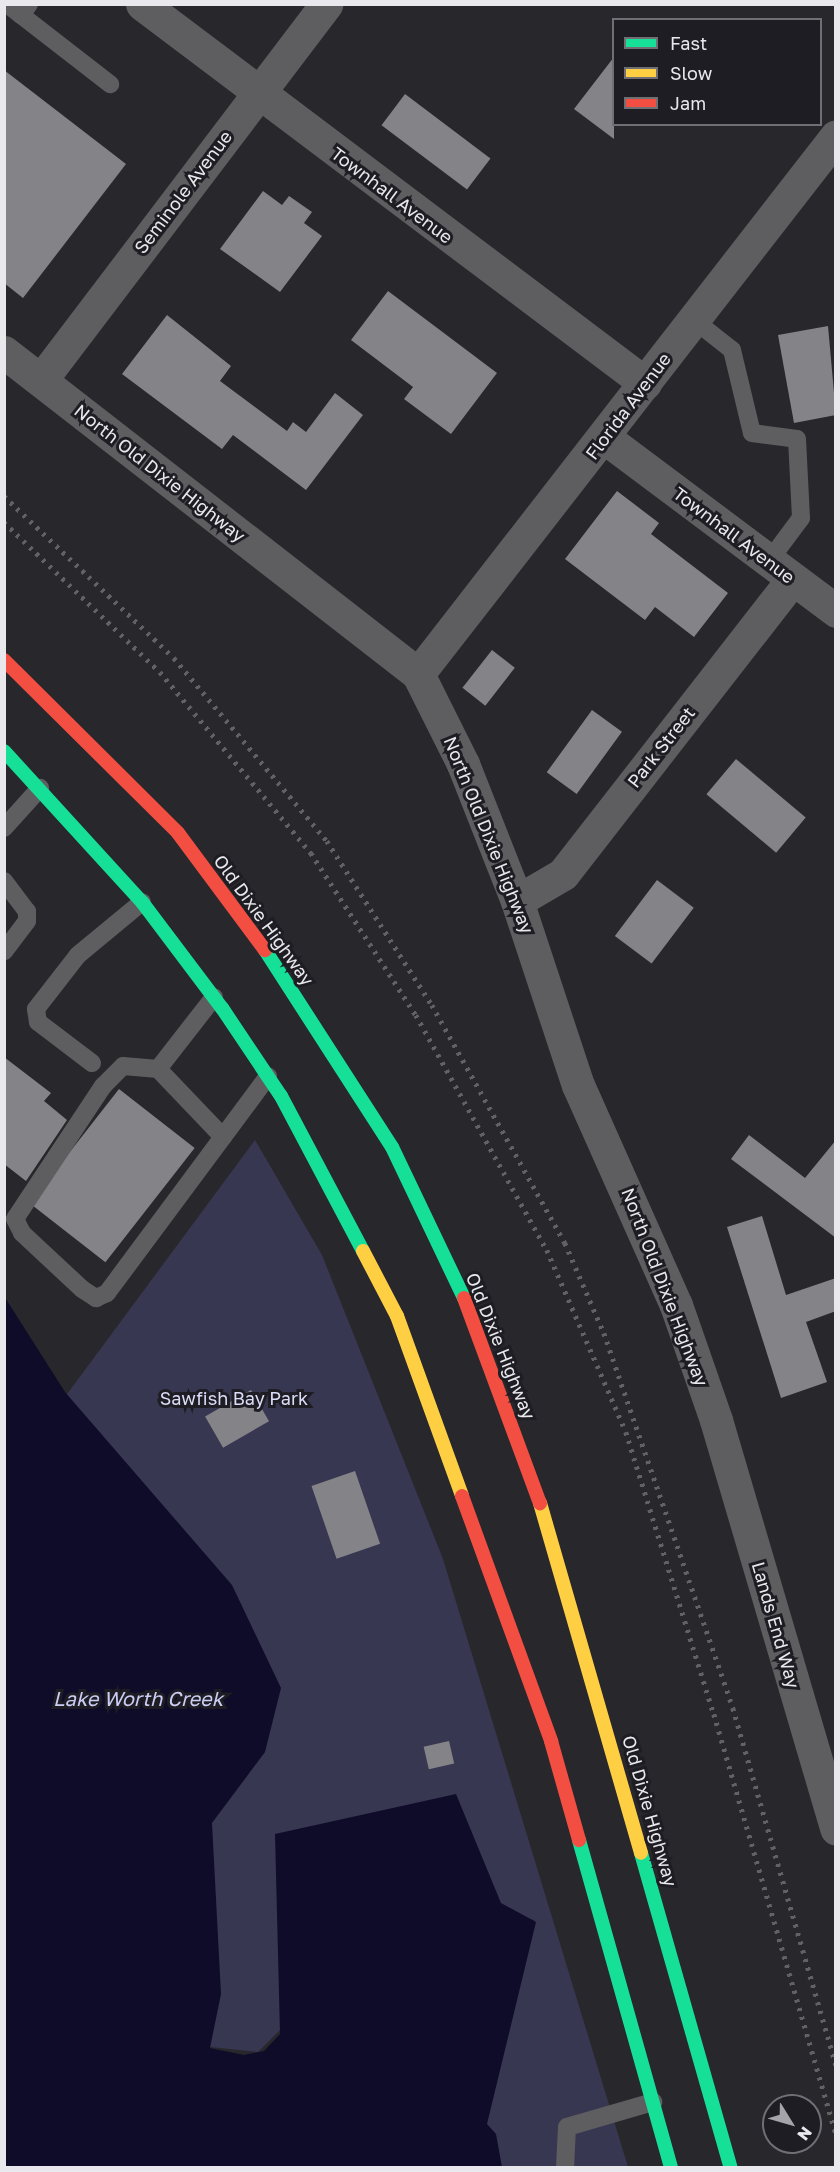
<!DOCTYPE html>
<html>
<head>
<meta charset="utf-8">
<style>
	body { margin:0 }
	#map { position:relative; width:840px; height:2172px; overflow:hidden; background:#27272c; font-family:"Golos Text",sans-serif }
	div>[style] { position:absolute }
	.green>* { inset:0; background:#383752 }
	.water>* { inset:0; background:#0f0c29 }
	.building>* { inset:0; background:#848488; transform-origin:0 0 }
	.lane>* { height:18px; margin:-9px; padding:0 9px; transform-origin:9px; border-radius:9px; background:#5e5e61 }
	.street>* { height:33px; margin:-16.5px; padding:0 16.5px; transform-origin:16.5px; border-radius:16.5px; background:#5e5e61 }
	.fast>* { height:14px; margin:-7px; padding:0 7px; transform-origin:7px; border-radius:7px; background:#16e098 }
	.slow>* { height:14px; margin:-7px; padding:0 7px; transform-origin:7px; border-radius:7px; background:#ffcf43 }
	.jam>* { height:14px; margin:-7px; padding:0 7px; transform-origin:7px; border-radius:7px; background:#f24e42 }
	.rail>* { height:4.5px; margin-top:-2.25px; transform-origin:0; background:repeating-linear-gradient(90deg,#626264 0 3px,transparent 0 9px) }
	span { translate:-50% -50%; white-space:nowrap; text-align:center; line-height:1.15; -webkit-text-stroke:6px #1d1d23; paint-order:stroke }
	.street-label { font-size:18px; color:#e9e9ed }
	.park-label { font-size:18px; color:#dbddf8 }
	.water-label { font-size:20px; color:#cccdf5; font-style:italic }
	.frame { position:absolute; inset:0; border:6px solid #e9e9ed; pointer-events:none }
	.legend { position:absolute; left:612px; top:18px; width:210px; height:108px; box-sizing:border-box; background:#1d1d23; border:2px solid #6f6f74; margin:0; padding:8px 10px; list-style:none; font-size:18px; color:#e9e9ed }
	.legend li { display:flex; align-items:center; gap:12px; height:30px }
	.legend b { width:30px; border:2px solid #6f6f74 }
	.north { position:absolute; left:762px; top:2094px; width:60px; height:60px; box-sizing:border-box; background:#1d1d23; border:2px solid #6f6f74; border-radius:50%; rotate:127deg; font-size:16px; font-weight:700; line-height:24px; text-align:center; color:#e9e9ed }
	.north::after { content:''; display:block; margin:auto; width:21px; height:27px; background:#a5a5a9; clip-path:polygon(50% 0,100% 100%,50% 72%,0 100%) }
</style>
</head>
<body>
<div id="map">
	<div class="green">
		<i style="clip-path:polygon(255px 1140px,322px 1255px,443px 1559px,628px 2167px,499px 2167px,484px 2123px,534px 1920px,282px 1839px,280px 2030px,258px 2052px,210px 2047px,215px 1944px,59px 1405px)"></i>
	</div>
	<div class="water">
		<i style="clip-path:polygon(4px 1296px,65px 1392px,232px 1585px,281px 1688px,265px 1752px,212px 1823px,221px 1994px,210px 2048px,244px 2055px,264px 2051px,280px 2034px,275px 1834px,456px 1794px,501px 1903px,536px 1922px,487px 2124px,496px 2134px,502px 2167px,5px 2167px)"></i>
	</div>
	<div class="building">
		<i style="clip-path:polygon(614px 57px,614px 139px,574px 109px)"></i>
		<i style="clip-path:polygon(4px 70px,126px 164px,23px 298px,4px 283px)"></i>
		<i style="left:405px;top:94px;width:107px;height:39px;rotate:37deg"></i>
		<i style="clip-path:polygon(263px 191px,282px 205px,289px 196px,312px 212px,304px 223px,322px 236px,280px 292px,220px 249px)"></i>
		<i style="clip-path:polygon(388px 291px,497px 373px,451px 434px,404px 399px,413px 387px,351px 340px)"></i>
		<i style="clip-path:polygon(167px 315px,231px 366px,220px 381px,287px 431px,293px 422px,306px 432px,335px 393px,363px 415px,306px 490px,233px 435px,222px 449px,122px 374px)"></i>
		<i style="clip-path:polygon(828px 326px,836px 415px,794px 423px,778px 335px)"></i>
		<i style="clip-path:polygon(617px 491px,659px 523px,651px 534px,728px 593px,694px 637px,655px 607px,645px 620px,565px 559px)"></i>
		<i style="left:492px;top:650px;width:29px;height:48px;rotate:38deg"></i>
		<i style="left:592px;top:710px;width:37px;height:77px;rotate:36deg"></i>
		<i style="left:736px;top:759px;width:91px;height:46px;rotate:40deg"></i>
		<i style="left:657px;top:880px;width:46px;height:70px;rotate:37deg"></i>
		<i style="clip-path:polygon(4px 1057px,51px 1093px,44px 1101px,67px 1120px,26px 1181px,4px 1164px)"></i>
		<i style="left:119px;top:1089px;width:96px;height:145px;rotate:38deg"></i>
		<i style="clip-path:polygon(749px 1135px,805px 1178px,836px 1140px,836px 1238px,731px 1159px)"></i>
		<i style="clip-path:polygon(762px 1216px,786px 1295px,836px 1278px,836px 1311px,806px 1322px,827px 1382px,781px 1398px,727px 1227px)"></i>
		<i style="left:251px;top:1390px;width:36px;height:53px;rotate:60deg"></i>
		<i style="left:355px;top:1471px;width:77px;height:46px;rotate:71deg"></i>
		<i style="left:449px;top:1741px;width:23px;height:26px;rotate:77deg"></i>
	</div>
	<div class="lane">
		<i style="left:7px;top:4px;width:18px;rotate:38deg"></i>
		<i style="left:21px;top:15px;width:14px;rotate:-54deg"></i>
		<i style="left:21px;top:15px;width:113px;rotate:37.8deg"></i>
		<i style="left:694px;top:320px;width:48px;rotate:38.3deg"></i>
		<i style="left:732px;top:350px;width:85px;rotate:76.5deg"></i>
		<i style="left:752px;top:433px;width:45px;rotate:7.6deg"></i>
		<i style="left:797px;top:439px;width:79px;rotate:87.1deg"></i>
		<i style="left:801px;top:518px;width:54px;rotate:126.7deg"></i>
		<i style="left:4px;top:828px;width:54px;rotate:-48deg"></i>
		<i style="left:4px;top:881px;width:38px;rotate:53deg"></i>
		<i style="left:27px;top:911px;width:10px;rotate:90deg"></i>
		<i style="left:27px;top:921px;width:38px;rotate:127deg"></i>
		<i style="left:92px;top:1063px;width:68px;rotate:-142.8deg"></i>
		<i style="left:38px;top:1022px;width:13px;rotate:-99deg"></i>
		<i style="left:36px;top:1009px;width:68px;rotate:-52.1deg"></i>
		<i style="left:78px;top:955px;width:83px;rotate:-39.6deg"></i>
		<i style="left:158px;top:1069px;width:91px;rotate:-52.1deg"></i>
		<i style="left:223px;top:1137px;width:94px;rotate:-133.7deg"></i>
		<i style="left:158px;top:1069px;width:35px;rotate:-175deg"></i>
		<i style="left:123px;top:1066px;width:28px;rotate:135deg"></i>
		<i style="left:103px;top:1086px;width:159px;rotate:123.5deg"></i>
		<i style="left:15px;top:1219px;width:16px;rotate:63deg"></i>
		<i style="left:22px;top:1233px;width:82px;rotate:43deg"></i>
		<i style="left:82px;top:1289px;width:17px;rotate:33deg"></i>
		<i style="left:96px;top:1298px;width:12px;rotate:-24deg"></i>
		<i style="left:107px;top:1293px;width:270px;rotate:-53.4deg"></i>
		<i style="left:565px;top:2168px;width:41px;rotate:-87.2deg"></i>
		<i style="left:567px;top:2127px;width:90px;rotate:-16.2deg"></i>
	</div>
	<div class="street">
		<i style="left:142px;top:4px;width:630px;rotate:37deg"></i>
		<i style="left:4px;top:352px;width:524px;rotate:37.87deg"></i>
		<i style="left:418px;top:674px;width:101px;rotate:63.4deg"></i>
		<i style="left:463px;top:764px;width:147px;rotate:68.5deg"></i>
		<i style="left:517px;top:901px;width:194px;rotate:71.7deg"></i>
		<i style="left:578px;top:1085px;width:241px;rotate:66deg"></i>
		<i style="left:676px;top:1305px;width:122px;rotate:70.8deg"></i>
		<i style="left:716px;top:1420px;width:426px;rotate:73.6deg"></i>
		<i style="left:41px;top:380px;width:472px;rotate:-52.8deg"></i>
		<i style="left:605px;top:438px;width:289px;rotate:36.8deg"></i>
		<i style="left:418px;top:674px;width:681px;rotate:-52.15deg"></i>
		<i style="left:517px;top:901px;width:53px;rotate:-30.4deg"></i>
		<i style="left:563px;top:874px;width:374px;rotate:-52.1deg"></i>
	</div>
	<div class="fast">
		<i style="left:4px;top:751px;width:205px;rotate:47.6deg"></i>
		<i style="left:142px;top:902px;width:133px;rotate:53deg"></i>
		<i style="left:222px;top:1008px;width:106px;rotate:56.2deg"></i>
		<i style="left:281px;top:1096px;width:175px;rotate:62.1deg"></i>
		<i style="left:265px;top:950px;width:234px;rotate:57.2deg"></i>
		<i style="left:392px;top:1147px;width:167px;rotate:64.5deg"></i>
		<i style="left:579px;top:1840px;width:341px;rotate:74.3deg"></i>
		<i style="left:641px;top:1853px;width:328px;rotate:74.1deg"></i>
	</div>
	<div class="slow">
		<i style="left:363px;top:1251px;width:73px;rotate:62.4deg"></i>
		<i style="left:397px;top:1316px;width:191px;rotate:70.1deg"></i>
		<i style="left:540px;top:1503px;width:364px;rotate:73.9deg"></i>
	</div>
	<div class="jam">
		<i style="left:4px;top:660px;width:245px;rotate:44.8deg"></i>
		<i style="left:178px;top:833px;width:146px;rotate:53.4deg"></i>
		<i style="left:464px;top:1298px;width:219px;rotate:69.7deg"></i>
		<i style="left:462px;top:1496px;width:261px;rotate:70deg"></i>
		<i style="left:551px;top:1741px;width:103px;rotate:74.2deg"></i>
	</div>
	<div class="rail">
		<i style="left:4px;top:496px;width:235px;rotate:43.6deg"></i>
		<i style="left:174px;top:658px;width:239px;rotate:50.1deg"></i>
		<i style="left:327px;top:841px;width:195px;rotate:57.4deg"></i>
		<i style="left:432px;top:1005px;width:273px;rotate:60.8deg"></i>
		<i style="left:565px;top:1243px;width:98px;rotate:66.6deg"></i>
		<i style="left:604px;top:1333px;width:397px;rotate:71deg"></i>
		<i style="left:733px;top:1708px;width:373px;rotate:73.9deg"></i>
		<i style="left:4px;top:522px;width:216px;rotate:43.9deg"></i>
		<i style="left:160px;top:672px;width:236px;rotate:50.2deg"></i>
		<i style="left:311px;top:853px;width:193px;rotate:57.1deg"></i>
		<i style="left:416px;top:1015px;width:269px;rotate:60.9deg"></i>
		<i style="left:547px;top:1250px;width:198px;rotate:66.5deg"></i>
		<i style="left:626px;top:1432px;width:295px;rotate:72.7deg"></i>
		<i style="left:714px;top:1714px;width:438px;rotate:73.8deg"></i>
	</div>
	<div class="street-label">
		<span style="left:183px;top:192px;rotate:-53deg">Seminole Avenue</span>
		<span style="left:392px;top:195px;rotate:37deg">Townhall Avenue</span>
		<span style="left:628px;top:406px;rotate:-53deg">Florida Avenue</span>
		<span style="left:160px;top:473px;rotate:38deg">North Old Dixie Highway</span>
		<span style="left:734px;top:535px;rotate:37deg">Townhall Avenue</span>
		<span style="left:661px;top:747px;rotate:-52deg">Park Street</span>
		<span style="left:489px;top:835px;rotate:68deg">North Old Dixie Highway</span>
		<span style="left:264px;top:920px;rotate:54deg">Old Dixie Highway</span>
		<span style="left:665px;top:1287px;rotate:69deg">North Old Dixie Highway</span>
		<span style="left:501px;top:1346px;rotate:68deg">Old Dixie Highway</span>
		<span style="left:776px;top:1625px;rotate:74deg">Lands End Way</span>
		<span style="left:650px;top:1811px;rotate:74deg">Old Dixie Highway</span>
	</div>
	<div class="park-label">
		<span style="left:234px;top:1398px">Sawfish Bay Park</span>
	</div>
	<div class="water-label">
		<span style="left:138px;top:1698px">Lake Worth Creek</span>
	</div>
	<div class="frame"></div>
	<ul class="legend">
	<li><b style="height:8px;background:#16e098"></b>Fast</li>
	<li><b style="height:8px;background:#ffcf43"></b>Slow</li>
	<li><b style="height:8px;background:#f24e42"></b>Jam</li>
	</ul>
	<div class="north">N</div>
</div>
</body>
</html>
